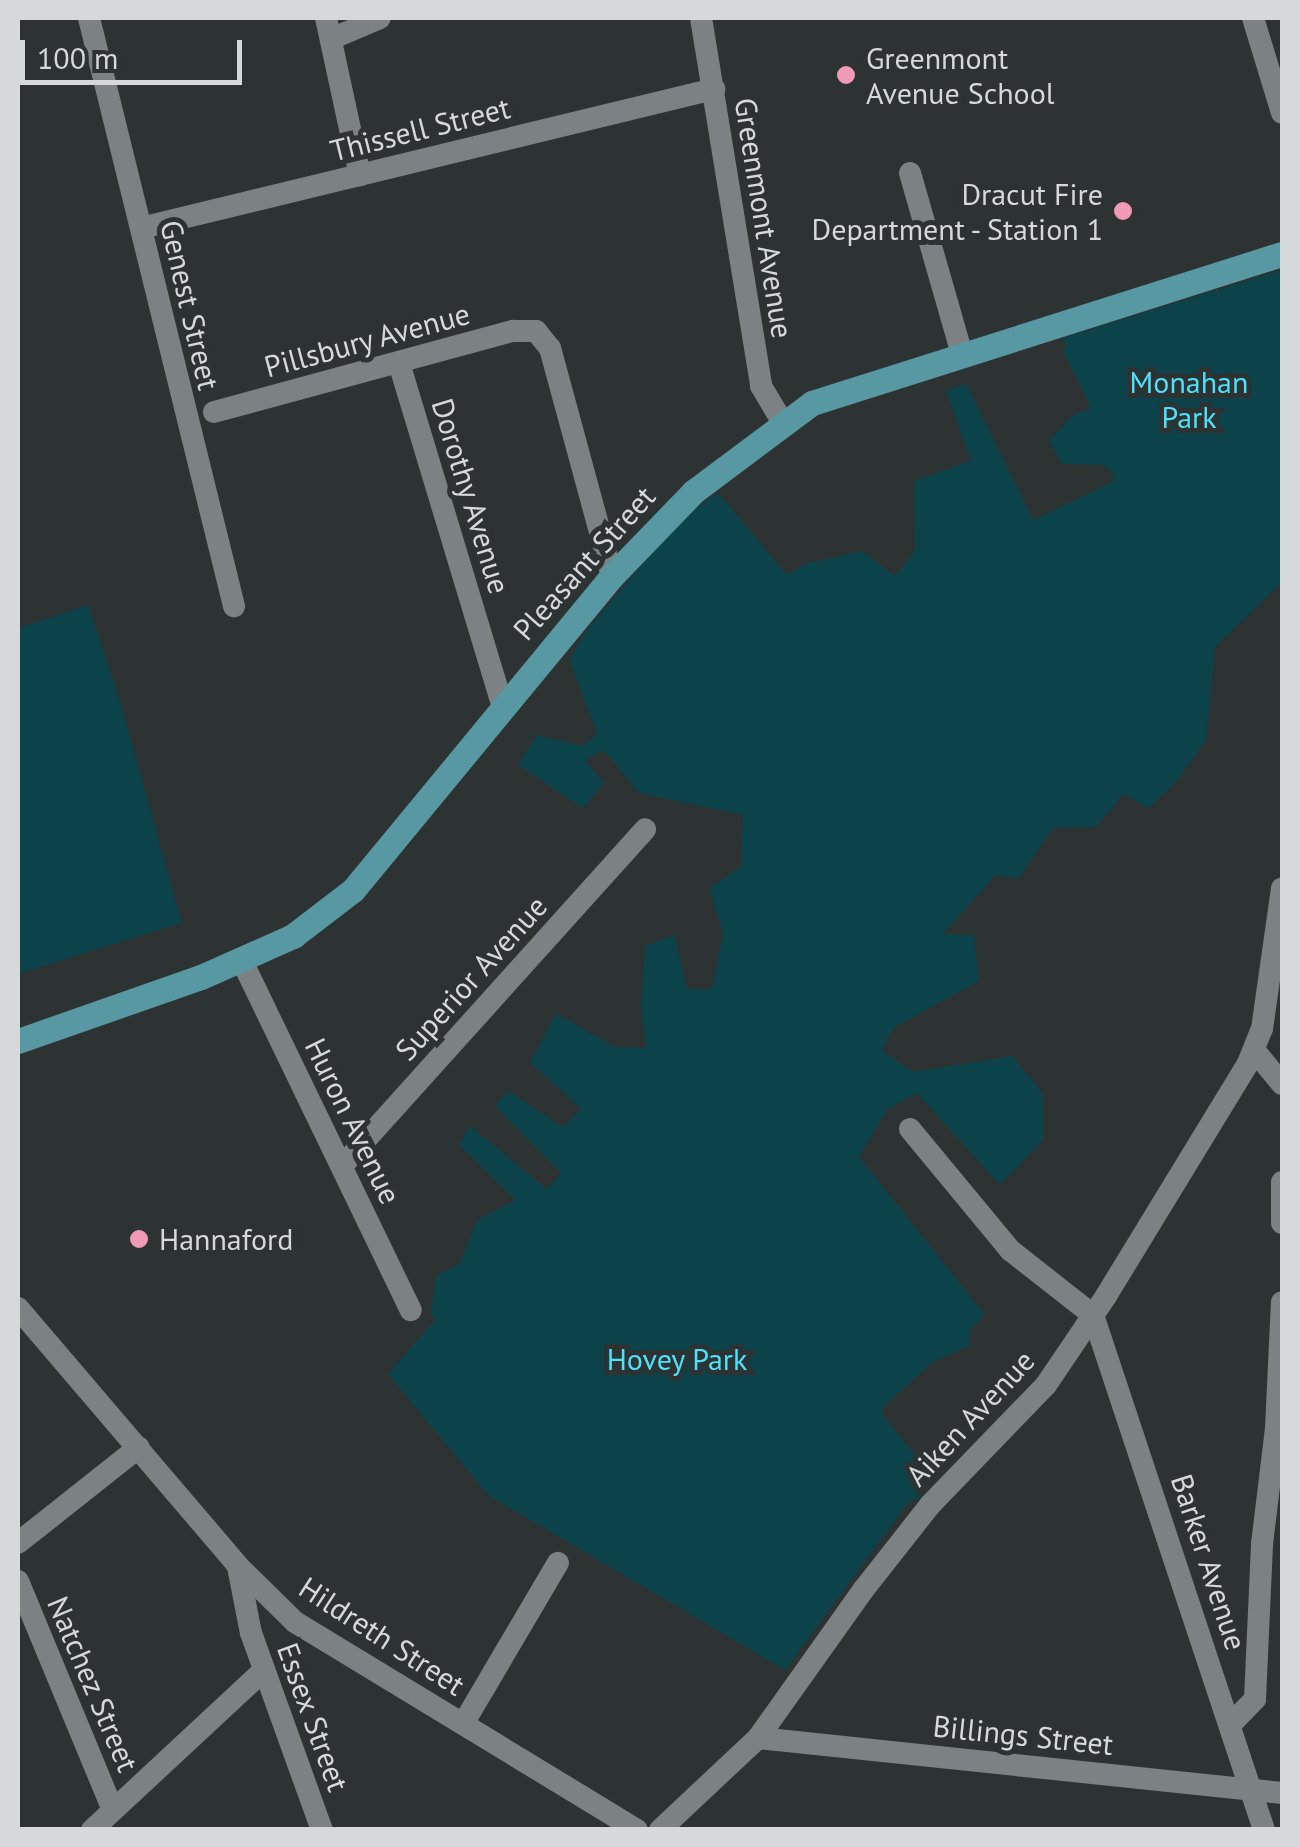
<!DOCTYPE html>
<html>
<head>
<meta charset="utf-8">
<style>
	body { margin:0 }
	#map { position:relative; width:1300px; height:1847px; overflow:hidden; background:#2d3233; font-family:"PT Sans",sans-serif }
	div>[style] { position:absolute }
	.green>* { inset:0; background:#0c434b }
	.minor>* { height:22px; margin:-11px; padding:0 11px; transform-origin:11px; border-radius:11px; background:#7c8283 }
	.major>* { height:25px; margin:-12.5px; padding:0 12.5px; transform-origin:12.5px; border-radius:12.5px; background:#5798a2 }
	.dots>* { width:28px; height:28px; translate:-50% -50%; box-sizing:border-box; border:5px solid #2d3233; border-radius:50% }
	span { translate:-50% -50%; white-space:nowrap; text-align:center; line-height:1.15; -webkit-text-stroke:10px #2d3233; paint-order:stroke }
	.poi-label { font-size:30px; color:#d6d9d9 }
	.left { translate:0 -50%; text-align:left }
	.right { translate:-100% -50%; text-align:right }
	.street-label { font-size:30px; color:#d6d9d9 }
	.park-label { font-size:30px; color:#4ae3fb }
	.frame { position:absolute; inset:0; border:20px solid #d6d9d9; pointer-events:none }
	.scale { position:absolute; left:20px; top:40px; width:222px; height:45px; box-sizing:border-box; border:5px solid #d6d9d9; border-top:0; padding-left:12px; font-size:30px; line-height:35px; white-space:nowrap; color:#d6d9d9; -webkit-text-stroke:8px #2d3233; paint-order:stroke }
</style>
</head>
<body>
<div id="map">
	<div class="green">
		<i style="clip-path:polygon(1282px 270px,1282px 582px,1215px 647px,1206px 740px,1176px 782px,1149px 808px,1123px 794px,1096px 827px,1053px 828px,1018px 879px,996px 875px,943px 934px,974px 935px,979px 981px,893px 1028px,882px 1051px,913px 1072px,1012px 1056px,1043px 1094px,1043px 1140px,1000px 1185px,917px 1093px,887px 1110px,859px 1157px,985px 1315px,970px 1329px,969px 1346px,933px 1362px,883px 1407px,882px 1414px,930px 1474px,921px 1486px,921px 1500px,911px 1499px,785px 1670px,488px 1495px,388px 1374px,435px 1320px,431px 1313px,436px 1276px,460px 1263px,477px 1220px,516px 1200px,459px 1145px,470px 1126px,547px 1189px,561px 1173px,495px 1106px,508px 1091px,563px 1127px,581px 1109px,530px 1062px,556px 1014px,615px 1047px,646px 1048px,641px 1007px,645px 946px,674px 935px,687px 989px,712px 989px,723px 933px,709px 889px,741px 866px,743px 815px,639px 793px,604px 750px,585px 760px,604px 783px,583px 808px,518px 765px,537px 735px,583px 746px,597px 733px,569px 660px,585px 633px,680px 519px,718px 493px,787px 575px,805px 564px,862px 551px,895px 576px,915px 551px,914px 481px,971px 461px,946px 391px,966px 384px,1033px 520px,1112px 482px,1114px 475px,1104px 465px,1062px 464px,1049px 441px,1070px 418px,1091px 407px,1062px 350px,1067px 348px,1063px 338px)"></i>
		<i style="clip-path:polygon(88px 605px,119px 698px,182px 923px,18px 974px,18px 628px)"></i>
	</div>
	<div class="minor">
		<i style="left:89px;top:18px;width:606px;rotate:76.15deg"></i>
		<i style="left:326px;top:18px;width:161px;rotate:77.8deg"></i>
		<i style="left:701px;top:18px;width:373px;rotate:80.7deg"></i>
		<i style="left:761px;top:386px;width:43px;rotate:59.3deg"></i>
		<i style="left:1253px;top:18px;width:99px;rotate:73deg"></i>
		<i style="left:331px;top:39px;width:53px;rotate:-23.2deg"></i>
		<i style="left:910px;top:173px;width:188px;rotate:74deg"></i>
		<i style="left:141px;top:228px;width:590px;rotate:-13.64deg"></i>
		<i style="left:399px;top:363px;width:356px;rotate:73.2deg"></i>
		<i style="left:214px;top:412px;width:310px;rotate:-15.2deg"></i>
		<i style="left:513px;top:331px;width:23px"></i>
		<i style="left:536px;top:331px;width:22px;rotate:51deg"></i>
		<i style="left:550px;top:348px;width:236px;rotate:74.8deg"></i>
		<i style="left:241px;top:959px;width:390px;rotate:64.2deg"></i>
		<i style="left:1254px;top:1050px;width:44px;rotate:50.5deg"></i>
		<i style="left:910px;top:1129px;width:157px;rotate:50.4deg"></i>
		<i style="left:1010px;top:1250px;width:105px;rotate:38.1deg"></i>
		<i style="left:1093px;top:1315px;width:543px;rotate:71.63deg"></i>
		<i style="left:342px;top:1166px;width:453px;rotate:-48deg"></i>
		<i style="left:1282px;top:1182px;width:41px;rotate:90deg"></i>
		<i style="left:18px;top:1308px;width:339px;rotate:49.5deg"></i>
		<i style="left:238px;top:1566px;width:80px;rotate:44.5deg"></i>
		<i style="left:295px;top:1622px;width:400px;rotate:31.3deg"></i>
		<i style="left:1276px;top:1428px;width:126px;rotate:-87.3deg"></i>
		<i style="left:18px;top:1543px;width:154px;rotate:-38.4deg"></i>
		<i style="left:238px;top:1567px;width:67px;rotate:78.9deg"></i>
		<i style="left:251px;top:1633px;width:209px;rotate:70.2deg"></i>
		<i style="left:18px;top:1581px;width:248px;rotate:67.5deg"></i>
		<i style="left:463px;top:1724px;width:187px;rotate:-59.5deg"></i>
		<i style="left:1230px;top:1725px;width:36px;rotate:-46deg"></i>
		<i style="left:1255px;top:1699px;width:155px;rotate:-87.4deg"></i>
		<i style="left:1262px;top:1544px;width:117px;rotate:-83.1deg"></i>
		<i style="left:1276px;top:1428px;width:6px"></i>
		<i style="left:758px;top:1738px;width:527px;rotate:5.99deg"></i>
		<i style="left:92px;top:1830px;width:235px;rotate:-42.9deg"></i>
		<i style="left:660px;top:1830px;width:134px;rotate:-43.2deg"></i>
		<i style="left:758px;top:1738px;width:183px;rotate:-54.6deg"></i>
		<i style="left:864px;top:1589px;width:108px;rotate:-51.8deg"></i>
		<i style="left:931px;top:1504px;width:165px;rotate:-46deg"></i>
		<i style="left:1046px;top:1385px;width:107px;rotate:-56deg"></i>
		<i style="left:1106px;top:1296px;width:273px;rotate:-58.6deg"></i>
		<i style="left:1248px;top:1063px;width:37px;rotate:-68deg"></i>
		<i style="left:1262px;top:1029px;width:142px;rotate:-81.9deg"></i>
	</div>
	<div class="major">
		<i style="left:18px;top:1041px;width:194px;rotate:-19.3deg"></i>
		<i style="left:201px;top:977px;width:101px;rotate:-24deg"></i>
		<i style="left:293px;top:936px;width:76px;rotate:-37.5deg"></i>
		<i style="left:353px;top:890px;width:407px;rotate:-50.5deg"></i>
		<i style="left:612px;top:576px;width:117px;rotate:-46deg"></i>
		<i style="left:693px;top:492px;width:149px;rotate:-36.8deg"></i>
		<i style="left:812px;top:403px;width:493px;rotate:-17.6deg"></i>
	</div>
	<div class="dots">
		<i style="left:846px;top:75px;background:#f09ab5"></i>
		<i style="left:1123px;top:211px;background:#f09ab5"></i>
		<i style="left:139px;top:1239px;background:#f09ab5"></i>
	</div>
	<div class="poi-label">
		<span class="left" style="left:866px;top:75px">Greenmont<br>Avenue School</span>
		<span class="right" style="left:1103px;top:211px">Dracut Fire<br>Department - Station 1</span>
		<span class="left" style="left:159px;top:1239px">Hannaford</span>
	</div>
	<div class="street-label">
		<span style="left:420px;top:129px;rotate:-14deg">Thissell Street</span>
		<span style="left:764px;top:218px;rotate:81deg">Greenmont Avenue</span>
		<span style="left:190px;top:305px;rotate:77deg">Genest Street</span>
		<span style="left:367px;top:340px;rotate:-15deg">Pillsbury Avenue</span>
		<span style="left:471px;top:496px;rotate:73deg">Dorothy Avenue</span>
		<span style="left:584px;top:563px;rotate:-48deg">Pleasant Street</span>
		<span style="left:471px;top:978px;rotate:-48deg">Superior Avenue</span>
		<span style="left:353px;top:1121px;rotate:64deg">Huron Avenue</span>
		<span style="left:970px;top:1418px;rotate:-47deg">Aiken Avenue</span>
		<span style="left:1209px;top:1562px;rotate:72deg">Barker Avenue</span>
		<span style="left:382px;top:1636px;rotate:33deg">Hildreth Street</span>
		<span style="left:93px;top:1684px;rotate:67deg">Natchez Street</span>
		<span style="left:313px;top:1717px;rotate:70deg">Essex Street</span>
		<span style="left:1023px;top:1735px;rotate:6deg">Billings Street</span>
	</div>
	<div class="park-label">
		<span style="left:1189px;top:399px">Monahan<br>Park</span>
		<span style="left:677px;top:1359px">Hovey Park</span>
	</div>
	<div class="frame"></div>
	<div class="scale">100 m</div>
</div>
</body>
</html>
